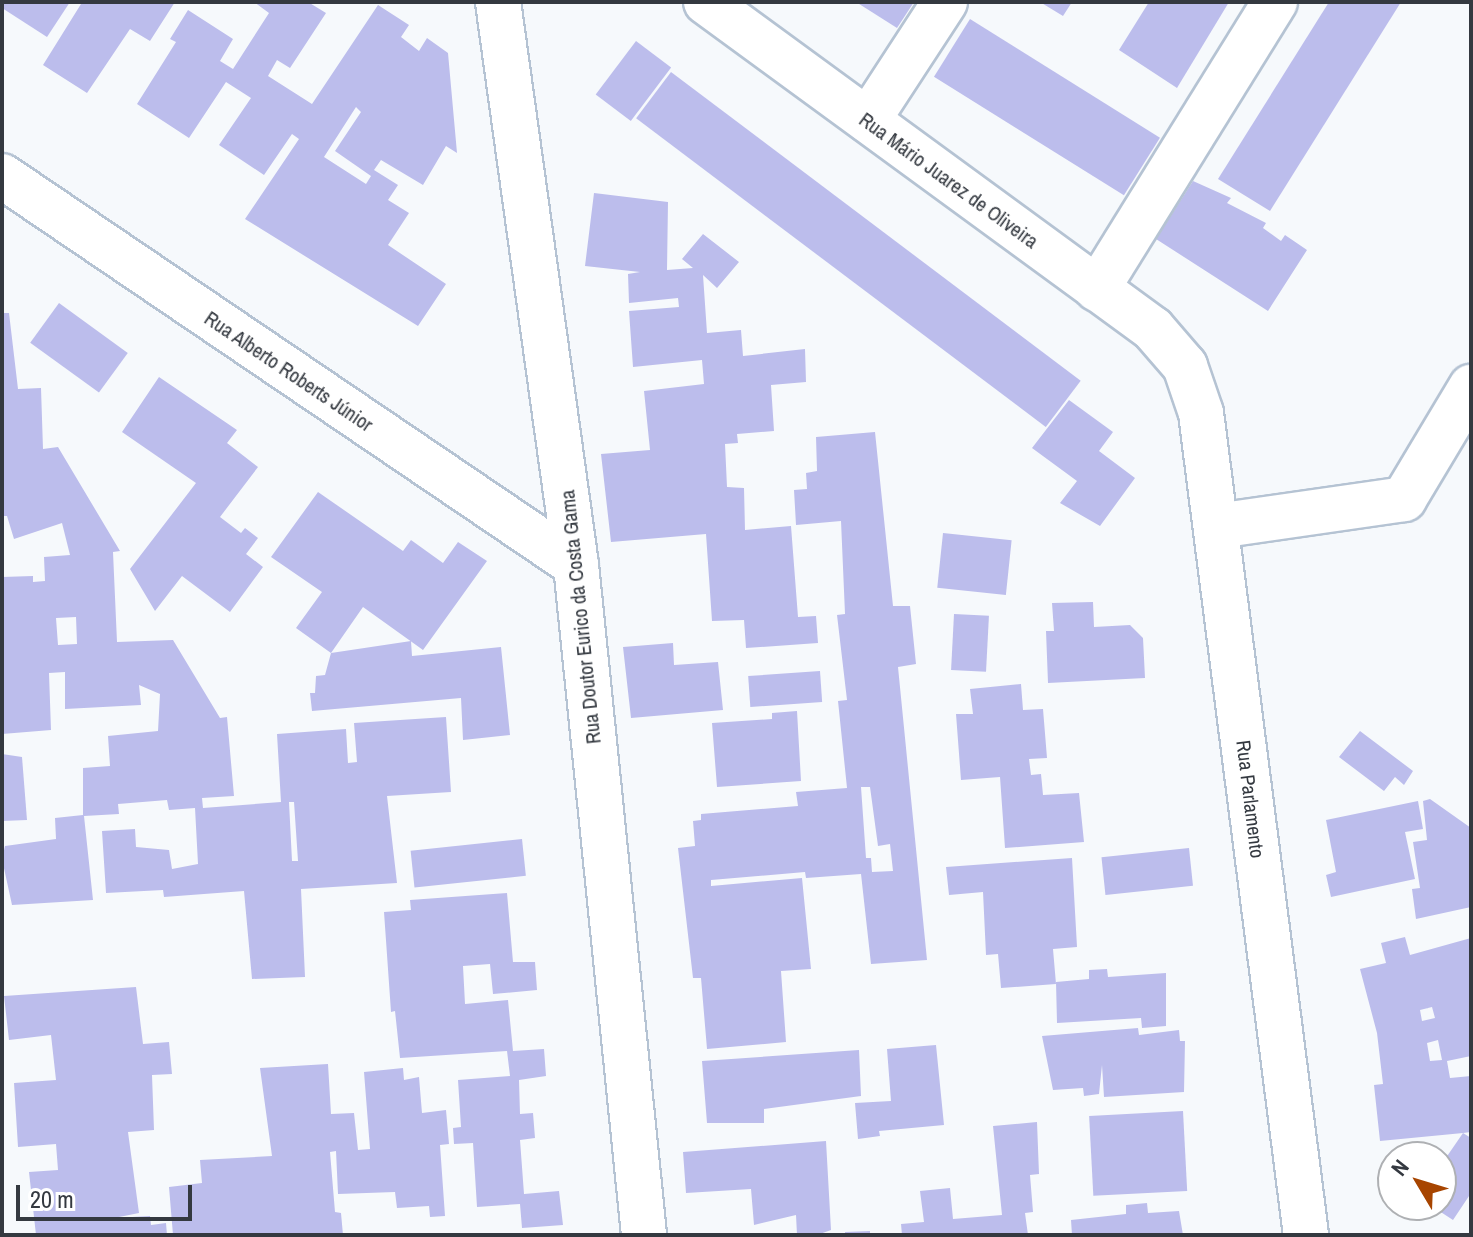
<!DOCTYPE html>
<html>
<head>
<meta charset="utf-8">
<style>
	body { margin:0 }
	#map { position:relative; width:1473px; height:1237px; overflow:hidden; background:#f6f9fc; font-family:"Archivo Narrow",sans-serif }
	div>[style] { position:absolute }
	.building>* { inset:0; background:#bcbdec; transform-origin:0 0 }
	.roads { filter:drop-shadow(2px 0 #b5c3d3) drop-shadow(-2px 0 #b5c3d3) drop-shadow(0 2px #b5c3d3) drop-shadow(0 -2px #b5c3d3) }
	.minor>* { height:44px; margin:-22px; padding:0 22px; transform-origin:22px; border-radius:22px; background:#fff }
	span { translate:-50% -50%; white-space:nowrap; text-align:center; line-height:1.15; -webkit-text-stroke:6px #fff; paint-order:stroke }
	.street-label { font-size:20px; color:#343940 }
	.frame { position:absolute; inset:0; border:4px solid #343940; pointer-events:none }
	.north { position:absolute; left:1377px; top:1141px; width:80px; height:80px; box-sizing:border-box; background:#fff; border:2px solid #aeb0b3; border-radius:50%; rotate:308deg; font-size:22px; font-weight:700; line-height:32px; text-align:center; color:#343940 }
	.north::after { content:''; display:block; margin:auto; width:28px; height:36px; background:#a74500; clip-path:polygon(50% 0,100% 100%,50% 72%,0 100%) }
	.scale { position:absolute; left:16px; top:1185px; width:176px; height:36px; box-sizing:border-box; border:4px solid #343940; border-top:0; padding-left:10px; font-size:24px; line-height:28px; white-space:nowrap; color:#343940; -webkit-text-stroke:6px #fff; paint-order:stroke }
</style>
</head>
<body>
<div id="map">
	<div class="building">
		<i style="clip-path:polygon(2px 2px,70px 2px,47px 37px,2px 8px)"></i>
		<i style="clip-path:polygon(78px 2px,175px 2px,150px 41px,130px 29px,87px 93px,43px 65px,81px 4px)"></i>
		<i style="clip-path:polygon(evenodd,254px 2px,308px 2px,326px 13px,290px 68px,277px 60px,268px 76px,312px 104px,378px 5px,409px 25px,401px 37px,419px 51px,427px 38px,448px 53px,457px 153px,446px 146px,423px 185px,381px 160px,374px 170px,398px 185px,388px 200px,409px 213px,388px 245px,446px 284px,418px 326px,245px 219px,299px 139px,292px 134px,264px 175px,219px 145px,251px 98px,226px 82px,189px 138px,137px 104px,176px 42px,170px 39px,188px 10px,233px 39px,220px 61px,233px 69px,269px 13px,254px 2px,356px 107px,361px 112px,335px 151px,371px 176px,366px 184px,324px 157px,356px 107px)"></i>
		<i style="clip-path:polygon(856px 2px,914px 2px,897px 28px)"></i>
		<i style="clip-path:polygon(1040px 2px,1072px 2px,1063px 16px)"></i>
		<i style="clip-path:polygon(1149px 2px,1229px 2px,1177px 88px,1119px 50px)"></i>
		<i style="clip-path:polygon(1329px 2px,1401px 2px,1270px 211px,1218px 179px)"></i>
		<i style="left:970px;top:19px;width:224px;height:68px;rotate:32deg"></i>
		<i style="left:636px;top:41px;width:44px;height:67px;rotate:37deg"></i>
		<i style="left:671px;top:72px;width:513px;height:58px;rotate:37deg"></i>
		<i style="clip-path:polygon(1193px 181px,1231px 198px,1227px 203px,1266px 223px,1263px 228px,1281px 241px,1285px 235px,1307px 250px,1268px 311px,1156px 239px)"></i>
		<i style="clip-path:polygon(594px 193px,668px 202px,667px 270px,693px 268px,682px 259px,703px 234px,739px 262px,717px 288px,703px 275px,707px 333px,741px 330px,743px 356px,805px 349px,806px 382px,771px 385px,774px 431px,737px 434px,738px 443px,725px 444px,727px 487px,744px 488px,745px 530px,791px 526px,798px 617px,816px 616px,818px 643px,746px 648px,744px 620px,712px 621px,706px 534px,611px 542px,601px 454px,650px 450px,644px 391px,704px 384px,702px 360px,633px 367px,629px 311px,679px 307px,678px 298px,629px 303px,628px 274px,640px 272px,585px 266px)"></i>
		<i style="left:59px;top:303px;width:85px;height:49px;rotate:36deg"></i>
		<i style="clip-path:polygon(evenodd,2px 313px,9px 313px,18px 389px,41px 388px,43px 449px,58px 447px,120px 551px,113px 552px,117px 642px,173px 640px,220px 718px,227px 717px,234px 796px,202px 798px,203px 808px,281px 802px,277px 734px,346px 729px,348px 763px,357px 762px,354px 723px,446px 717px,451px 792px,387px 796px,397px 883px,301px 889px,305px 977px,252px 979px,244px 891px,164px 897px,163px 890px,106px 893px,102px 831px,135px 829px,136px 847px,169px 850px,172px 869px,198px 864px,195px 808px,169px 810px,167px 800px,118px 804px,119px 814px,84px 816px,93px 900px,12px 905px,2px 859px,5px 846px,56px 839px,55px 818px,83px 815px,83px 768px,110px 766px,108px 736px,158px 731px,160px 694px,139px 685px,141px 705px,65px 709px,65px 672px,49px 673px,51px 730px,2px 734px,2px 577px,33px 576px,33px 582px,45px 581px,44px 557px,70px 555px,62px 523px,14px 539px,7px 516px,2px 516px,2px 313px,76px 617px,77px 644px,58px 645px,56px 618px,76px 617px,2px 313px,289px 802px,294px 802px,298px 861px,292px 861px,289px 802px)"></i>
		<i style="clip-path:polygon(159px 377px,237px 430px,227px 443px,258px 467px,220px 517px,241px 533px,245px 528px,258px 538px,246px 554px,263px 567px,230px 612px,182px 576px,155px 611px,130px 569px,196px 483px,122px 432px)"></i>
		<i style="clip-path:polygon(1069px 400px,1113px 432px,1099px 451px,1135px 478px,1100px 526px,1060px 503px,1077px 481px,1032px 448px)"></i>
		<i style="clip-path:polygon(evenodd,875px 432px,893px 606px,910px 606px,916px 664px,898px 667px,927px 960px,871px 964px,861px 874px,806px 878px,805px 872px,711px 880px,711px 886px,802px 878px,811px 969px,781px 971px,786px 1042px,707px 1049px,701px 978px,693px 978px,678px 848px,695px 846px,693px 821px,701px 820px,701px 814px,798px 806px,796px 792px,847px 788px,838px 701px,847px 700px,837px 615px,845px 614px,841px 521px,796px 525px,794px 490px,807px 489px,806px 473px,817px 471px,816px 437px,875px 432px,861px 787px,870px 787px,878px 846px,890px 844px,893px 871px,872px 872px,871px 858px,866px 858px,861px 787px)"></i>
		<i style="clip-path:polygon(318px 492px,403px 551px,411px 540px,443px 563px,458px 542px,487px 561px,423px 650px,363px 607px,331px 653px,296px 628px,322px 592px,271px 557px)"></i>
		<i style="left:943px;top:533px;width:69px;height:55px;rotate:6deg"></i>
		<i style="clip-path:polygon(1093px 602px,1094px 627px,1130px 625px,1143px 638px,1145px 678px,1048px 683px,1046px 631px,1054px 631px,1052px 603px)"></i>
		<i style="left:954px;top:614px;width:35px;height:56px;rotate:3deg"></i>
		<i style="clip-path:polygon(411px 641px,412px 656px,501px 647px,510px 735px,463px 740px,461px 698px,312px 711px,310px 693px,315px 693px,316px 676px,325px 675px,331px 653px)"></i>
		<i style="clip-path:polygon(673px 643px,674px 665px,718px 662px,723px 710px,631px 718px,623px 647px)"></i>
		<i style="left:820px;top:671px;width:31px;height:72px;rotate:86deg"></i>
		<i style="clip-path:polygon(1021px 684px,1023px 710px,1043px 709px,1047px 758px,1029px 759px,1031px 775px,1041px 774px,1043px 795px,1079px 793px,1084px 842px,1005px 848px,1000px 777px,961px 780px,956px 714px,973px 714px,970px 689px)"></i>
		<i style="clip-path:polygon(797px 711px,801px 781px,717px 787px,712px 723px,772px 719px,772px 713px)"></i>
		<i style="clip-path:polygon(1360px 731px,1413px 771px,1404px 785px,1395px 777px,1384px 791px,1339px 757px)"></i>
		<i style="clip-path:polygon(2px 754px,22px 757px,27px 820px,2px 821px)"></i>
		<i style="clip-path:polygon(1430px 799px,1471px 828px,1471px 907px,1416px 919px,1412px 889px,1420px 888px,1413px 842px,1427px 840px,1423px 801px)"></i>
		<i style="clip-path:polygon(1418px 801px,1423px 829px,1405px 832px,1415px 879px,1331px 897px,1326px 875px,1336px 872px,1326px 820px)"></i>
		<i style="left:522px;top:839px;width:37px;height:112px;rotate:84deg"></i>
		<i style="left:1189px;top:848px;width:38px;height:88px;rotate:84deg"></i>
		<i style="clip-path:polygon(1072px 858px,1077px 947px,1053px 949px,1056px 984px,1001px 988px,998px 954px,986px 955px,983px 892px,949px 895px,946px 867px)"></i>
		<i style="clip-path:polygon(507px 893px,513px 962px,535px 962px,537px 990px,493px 994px,490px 964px,463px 966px,465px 1004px,508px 1000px,513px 1051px,544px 1049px,546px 1076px,519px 1080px,520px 1114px,533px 1113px,535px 1138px,520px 1140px,524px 1194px,559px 1191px,563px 1225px,522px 1228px,520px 1204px,477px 1207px,473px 1143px,454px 1144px,453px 1128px,461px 1127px,458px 1080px,510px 1076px,507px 1051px,400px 1058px,395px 1011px,391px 1012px,384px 912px,411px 910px,410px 900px)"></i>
		<i style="clip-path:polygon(evenodd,1405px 937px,1410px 955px,1471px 938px,1471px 1056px,1447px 1061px,1450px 1078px,1471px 1076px,1471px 1132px,1463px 1133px,1471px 1138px,1471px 1193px,1453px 1220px,1430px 1205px,1441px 1205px,1441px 1165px,1463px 1133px,1380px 1141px,1374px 1085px,1383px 1084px,1377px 1033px,1360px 969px,1386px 963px,1381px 943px,1405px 937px,1432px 1007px,1435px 1018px,1422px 1021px,1420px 1010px,1432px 1007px,1405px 937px,1438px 1040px,1442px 1060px,1430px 1061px,1427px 1043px,1438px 1040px)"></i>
		<i style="clip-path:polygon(1107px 969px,1108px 977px,1166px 973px,1166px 1026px,1142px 1028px,1141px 1018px,1057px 1023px,1056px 982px,1089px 979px,1089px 970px)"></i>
		<i style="clip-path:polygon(136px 987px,143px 1044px,169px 1042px,172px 1074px,152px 1075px,154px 1130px,128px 1132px,139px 1213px,114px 1218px,150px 1216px,151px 1225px,166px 1223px,167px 1235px,36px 1235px,29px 1172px,58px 1170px,56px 1144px,18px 1147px,14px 1083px,56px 1080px,51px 1035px,9px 1040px,4px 996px)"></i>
		<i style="clip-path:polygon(1138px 1028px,1139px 1035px,1179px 1030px,1180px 1041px,1185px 1041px,1184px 1092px,1104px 1097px,1102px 1065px,1099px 1094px,1084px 1096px,1083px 1088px,1053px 1090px,1042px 1036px)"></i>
		<i style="clip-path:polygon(936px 1045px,944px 1125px,879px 1131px,880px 1136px,858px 1139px,855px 1103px,891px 1101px,887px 1049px)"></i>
		<i style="clip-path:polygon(859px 1050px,861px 1096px,764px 1109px,764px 1123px,707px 1123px,702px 1061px)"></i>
		<i style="clip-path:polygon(328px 1064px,331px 1114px,354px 1113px,358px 1150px,370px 1149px,364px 1072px,403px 1068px,404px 1080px,419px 1077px,422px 1113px,446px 1110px,449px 1144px,440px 1145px,445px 1216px,430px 1217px,429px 1206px,397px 1208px,395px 1192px,338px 1194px,336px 1151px,330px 1152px,335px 1212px,341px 1213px,343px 1235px,173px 1235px,169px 1187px,202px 1183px,200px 1160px,272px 1156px,260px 1068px)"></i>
		<i style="left:1183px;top:1111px;width:80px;height:94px;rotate:87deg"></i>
		<i style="clip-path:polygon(1037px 1122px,1039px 1174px,1030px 1175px,1033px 1212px,1025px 1213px,1028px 1235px,902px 1235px,901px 1224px,924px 1222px,920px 1191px,950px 1188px,953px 1219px,1002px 1215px,993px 1126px)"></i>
		<i style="clip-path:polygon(826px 1141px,831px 1230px,817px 1235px,797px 1235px,796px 1215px,754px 1225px,751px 1189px,686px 1193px,683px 1152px)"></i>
		<i style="clip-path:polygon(1147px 1203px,1148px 1213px,1179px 1211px,1183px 1235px,1072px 1235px,1071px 1220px,1126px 1214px,1126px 1205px)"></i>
		<i style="clip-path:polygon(870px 1231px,870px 1235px,845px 1235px,845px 1232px)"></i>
	</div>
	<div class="roads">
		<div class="minor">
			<i style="left:498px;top:2px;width:568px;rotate:82.11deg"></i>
			<i style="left:576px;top:565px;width:673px;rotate:84.2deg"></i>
			<i style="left:706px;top:2px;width:554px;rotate:36.19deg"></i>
			<i style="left:1153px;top:329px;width:49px;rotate:49.1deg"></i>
			<i style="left:1185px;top:366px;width:50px;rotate:71.2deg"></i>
			<i style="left:1201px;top:413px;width:829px;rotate:82.72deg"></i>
			<i style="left:868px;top:120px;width:141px;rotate:-56.9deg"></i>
			<i style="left:2px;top:176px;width:693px;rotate:34.13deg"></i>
			<i style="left:1097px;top:289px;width:338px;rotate:-58.2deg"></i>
			<i style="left:1217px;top:526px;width:189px;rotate:-8.2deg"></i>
			<i style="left:1404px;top:499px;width:131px;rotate:-59.1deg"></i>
		</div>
	</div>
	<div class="street-label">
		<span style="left:949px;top:180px;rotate:36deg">Rua Mário Juarez de Oliveira</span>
		<span style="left:289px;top:371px;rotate:34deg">Rua Alberto Roberts Júnior</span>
		<span style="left:580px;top:617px;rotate:-96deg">Rua Doutor Eurico da Costa Gama</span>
		<span style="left:1251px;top:799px;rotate:83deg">Rua Parlamento</span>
	</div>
	<div class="frame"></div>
	<div class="north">N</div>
	<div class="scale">20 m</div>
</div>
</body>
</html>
